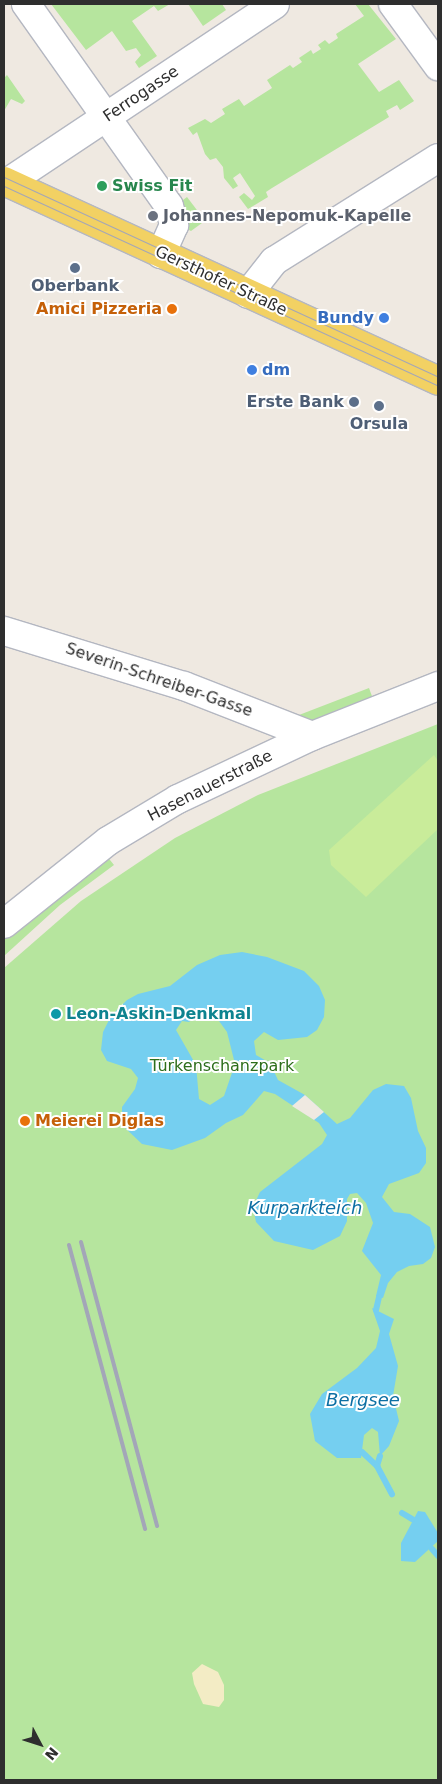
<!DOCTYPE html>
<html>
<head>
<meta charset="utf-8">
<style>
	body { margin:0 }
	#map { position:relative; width:442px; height:1784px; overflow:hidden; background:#efe9e1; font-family:"DejaVu Sans",sans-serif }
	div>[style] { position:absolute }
	.green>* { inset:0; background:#b6e59e }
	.sand>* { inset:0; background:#f3ecc5 }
	.pitch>* { inset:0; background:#c9ec9a }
	.water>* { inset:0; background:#75cff0 }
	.pier>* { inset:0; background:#efe9e1 }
	.stream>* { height:6px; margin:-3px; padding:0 3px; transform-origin:3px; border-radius:3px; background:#75cff0 }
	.roads { filter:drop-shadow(1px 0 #b4b7c1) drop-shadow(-1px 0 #b4b7c1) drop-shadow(0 1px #b4b7c1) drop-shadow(0 -1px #b4b7c1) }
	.minor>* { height:28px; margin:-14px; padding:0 14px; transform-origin:14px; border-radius:14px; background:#fff }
	.major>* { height:28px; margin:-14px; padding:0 14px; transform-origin:14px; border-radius:14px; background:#f2d163 }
	.tram>* { height:1px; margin:-0.5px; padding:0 0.5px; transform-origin:0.5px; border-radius:0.5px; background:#a3a6b8 }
	.rail>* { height:4px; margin:-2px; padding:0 2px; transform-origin:2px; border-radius:2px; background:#a3a6b8 }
	.dots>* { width:14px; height:14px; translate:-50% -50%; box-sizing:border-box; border:2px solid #fff; border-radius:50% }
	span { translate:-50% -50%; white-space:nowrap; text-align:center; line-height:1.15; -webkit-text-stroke:4px #fff; paint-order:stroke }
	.street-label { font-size:16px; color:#2e2e2e }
	.leisure-label { font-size:16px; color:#27864d; font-weight:700 }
	.left { translate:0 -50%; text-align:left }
	.worship-label { font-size:16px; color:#5b616d; font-weight:700 }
	.service-label { font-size:16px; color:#4e5e75; font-weight:700 }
	.right { translate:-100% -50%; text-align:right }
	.food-label { font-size:16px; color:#c56008; font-weight:700 }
	.shop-label { font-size:16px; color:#366cbe; font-weight:700 }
	.culture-label { font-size:16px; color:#0d838f; font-weight:700 }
	.park-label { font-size:16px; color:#2c6e1b }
	.water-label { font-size:18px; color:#0d6fa3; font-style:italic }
	.frame { position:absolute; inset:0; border:5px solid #2e2e2e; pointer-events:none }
	.north { position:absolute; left:15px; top:1719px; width:50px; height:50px; -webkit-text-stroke:4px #fff; paint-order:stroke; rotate:130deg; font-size:14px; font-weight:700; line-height:20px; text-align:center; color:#2e2e2e }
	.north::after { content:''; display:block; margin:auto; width:18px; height:22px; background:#2e2e2e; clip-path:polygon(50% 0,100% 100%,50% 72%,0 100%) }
</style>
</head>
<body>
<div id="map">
	<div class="green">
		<i style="clip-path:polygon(51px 4px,170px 4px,158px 11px,154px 6px,132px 21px,157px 56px,139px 68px,135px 62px,141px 55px,136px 48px,126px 51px,112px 31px,86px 50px)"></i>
		<i style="clip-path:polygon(188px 4px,222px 4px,226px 10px,203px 26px)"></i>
		<i style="clip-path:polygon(355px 4px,368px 4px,396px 39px,358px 64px,379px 92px,399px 80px,414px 101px,400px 110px,397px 105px,386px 111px,389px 117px,272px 188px,266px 192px,268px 197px,248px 209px,239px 197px,244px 193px,252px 200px,255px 196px,240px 173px,233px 178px,238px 186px,233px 189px,224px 178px,223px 167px,216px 158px,210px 160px,205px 154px,197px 132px,193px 135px,188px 128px,205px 119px,211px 123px,225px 114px,222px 109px,239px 99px,244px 106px,272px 88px,267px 80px,290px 65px,293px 68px,302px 62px,299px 58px,311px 50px,313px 54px,321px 49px,318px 45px,325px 40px,329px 44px,338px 38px,336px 34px,364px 16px)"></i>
		<i style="clip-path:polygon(7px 75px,25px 101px,22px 104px,11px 99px,4px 111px,4px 78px)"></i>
		<i style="clip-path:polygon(187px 197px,203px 218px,202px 223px,191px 231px,183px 227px,179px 203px)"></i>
		<i style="clip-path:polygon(369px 688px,373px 699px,315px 721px,299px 715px)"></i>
		<i style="clip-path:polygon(438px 724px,438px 1780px,4px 1780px,4px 968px,81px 901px,175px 838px,258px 795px)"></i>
		<i style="clip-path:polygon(106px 855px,114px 865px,60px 905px,4px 956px,4px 937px)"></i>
	</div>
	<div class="sand">
		<i style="clip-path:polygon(202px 1664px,218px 1672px,224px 1685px,224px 1700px,219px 1707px,203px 1704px,194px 1684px,192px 1673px)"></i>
	</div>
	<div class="pitch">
		<i style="clip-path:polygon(434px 755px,438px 761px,438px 829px,366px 897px,331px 865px,329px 850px)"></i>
	</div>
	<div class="water">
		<i style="clip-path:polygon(evenodd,242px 952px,267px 957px,304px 971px,319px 986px,325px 1000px,324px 1017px,317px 1030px,307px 1037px,278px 1040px,264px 1032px,254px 1041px,256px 1055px,270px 1063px,278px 1080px,305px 1095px,337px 1124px,350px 1118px,373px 1090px,386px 1084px,404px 1086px,411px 1098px,418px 1131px,426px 1148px,426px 1163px,419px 1173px,389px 1184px,382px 1197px,394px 1212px,410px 1214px,430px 1227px,435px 1247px,431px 1258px,423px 1264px,409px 1266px,397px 1272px,388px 1283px,383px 1298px,376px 1296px,381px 1275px,362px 1251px,373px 1223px,366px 1203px,357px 1193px,350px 1194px,347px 1199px,347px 1221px,340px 1236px,313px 1250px,274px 1241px,256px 1222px,253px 1207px,260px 1192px,322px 1144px,327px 1135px,319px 1123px,275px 1094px,264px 1091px,243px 1115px,226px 1123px,205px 1138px,172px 1150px,142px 1144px,122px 1125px,122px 1107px,135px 1089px,138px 1078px,131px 1069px,107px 1061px,101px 1050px,103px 1032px,111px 1016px,127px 1000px,138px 994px,170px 986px,197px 965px,220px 955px,242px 952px,202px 1010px,219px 1021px,227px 1032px,235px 1064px,224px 1096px,210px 1105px,199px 1099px,196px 1065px,176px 1030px,182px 1021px,189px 1022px,202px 1010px)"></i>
		<i style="clip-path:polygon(372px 1308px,394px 1319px,389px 1334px,398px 1366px,393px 1396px,399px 1421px,389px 1446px,380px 1456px,378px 1432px,372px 1428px,364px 1435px,361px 1458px,337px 1458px,315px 1441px,310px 1414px,322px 1394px,357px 1368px,376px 1348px,380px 1331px)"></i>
		<i style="clip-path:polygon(418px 1511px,425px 1512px,438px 1533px,438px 1541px,415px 1562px,401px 1561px,401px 1543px)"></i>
	</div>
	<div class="pier">
		<i style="clip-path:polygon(305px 1095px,324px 1112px,314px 1120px,292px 1106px)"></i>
	</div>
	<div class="stream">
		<i style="left:376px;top:1310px;width:13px;rotate:-77deg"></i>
		<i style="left:362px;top:1452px;width:21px;rotate:43deg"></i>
		<i style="left:380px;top:1456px;width:10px;rotate:107deg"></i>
		<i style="left:377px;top:1466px;width:32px;rotate:62deg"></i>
		<i style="left:402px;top:1513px;width:12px;rotate:31deg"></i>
		<i style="left:432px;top:1549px;width:9px;rotate:49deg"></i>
	</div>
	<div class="roads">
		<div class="minor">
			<i style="left:26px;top:4px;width:247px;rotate:54.7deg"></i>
			<i style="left:169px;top:206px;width:20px;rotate:75deg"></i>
			<i style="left:174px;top:225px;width:32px;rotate:114deg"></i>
			<i style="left:393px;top:4px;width:77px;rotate:54deg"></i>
			<i style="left:7px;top:183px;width:322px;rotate:-33.7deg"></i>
			<i style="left:248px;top:294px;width:42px;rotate:-51.8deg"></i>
			<i style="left:274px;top:261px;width:194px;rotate:-32.1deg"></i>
			<i style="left:4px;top:631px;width:188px;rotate:17deg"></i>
			<i style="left:184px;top:686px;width:137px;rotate:21.3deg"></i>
			<i style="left:4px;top:924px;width:133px;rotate:-38.6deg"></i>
			<i style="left:108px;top:841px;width:82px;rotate:-31deg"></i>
			<i style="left:178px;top:799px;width:148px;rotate:-25.2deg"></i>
			<i style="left:312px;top:736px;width:136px;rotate:-21.6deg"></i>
		</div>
		<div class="major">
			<i style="left:4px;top:181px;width:478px;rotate:24.7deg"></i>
		</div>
	</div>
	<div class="tram">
		<i style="left:4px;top:177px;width:478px;rotate:24.7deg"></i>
		<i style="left:4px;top:186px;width:478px;rotate:24.7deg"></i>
	</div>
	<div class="rail">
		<i style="left:81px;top:1242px;width:294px;rotate:75deg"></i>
		<i style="left:69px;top:1245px;width:294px;rotate:75deg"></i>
	</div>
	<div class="dots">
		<i style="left:102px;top:186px;background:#2e9e5b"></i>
		<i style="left:153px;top:216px;background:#6b7280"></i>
		<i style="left:75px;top:268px;background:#5c6f8a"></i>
		<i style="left:172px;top:309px;background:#e8710a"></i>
		<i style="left:384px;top:318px;background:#3f7fe0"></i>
		<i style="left:252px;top:370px;background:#3f7fe0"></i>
		<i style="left:354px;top:402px;background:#5c6f8a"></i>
		<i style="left:379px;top:406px;background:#5c6f8a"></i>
		<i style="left:56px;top:1014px;background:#0f9aa8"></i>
		<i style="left:25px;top:1121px;background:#e8710a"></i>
	</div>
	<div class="street-label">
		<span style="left:141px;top:94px;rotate:-34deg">Ferrogasse</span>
		<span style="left:221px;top:281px;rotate:25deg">Gersthofer Straße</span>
		<span style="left:159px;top:680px;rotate:19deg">Severin-Schreiber-Gasse</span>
		<span style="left:210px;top:786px;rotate:-27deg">Hasenauerstraße</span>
	</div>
	<div class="leisure-label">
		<span class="left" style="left:112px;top:186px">Swiss Fit</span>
	</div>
	<div class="worship-label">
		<span class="left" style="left:163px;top:216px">Johannes-Nepomuk-Kapelle</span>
	</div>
	<div class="service-label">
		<span style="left:75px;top:286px">Oberbank</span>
		<span class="right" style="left:344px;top:402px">Erste Bank</span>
		<span style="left:379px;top:424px">Orsula</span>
	</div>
	<div class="food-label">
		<span class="right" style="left:162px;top:309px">Amici Pizzeria</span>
		<span class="left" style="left:35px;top:1121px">Meierei Diglas</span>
	</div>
	<div class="shop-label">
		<span class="right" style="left:374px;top:318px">Bundy</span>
		<span class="left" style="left:262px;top:370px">dm</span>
	</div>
	<div class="culture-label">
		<span class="left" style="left:66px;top:1014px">Leon-Askin-Denkmal</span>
	</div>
	<div class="park-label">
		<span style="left:222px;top:1066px">Türkenschanzpark</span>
	</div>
	<div class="water-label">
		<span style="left:305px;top:1208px">Kurparkteich</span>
		<span style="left:363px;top:1400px">Bergsee</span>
	</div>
	<div class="frame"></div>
	<div class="north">N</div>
</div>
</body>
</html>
